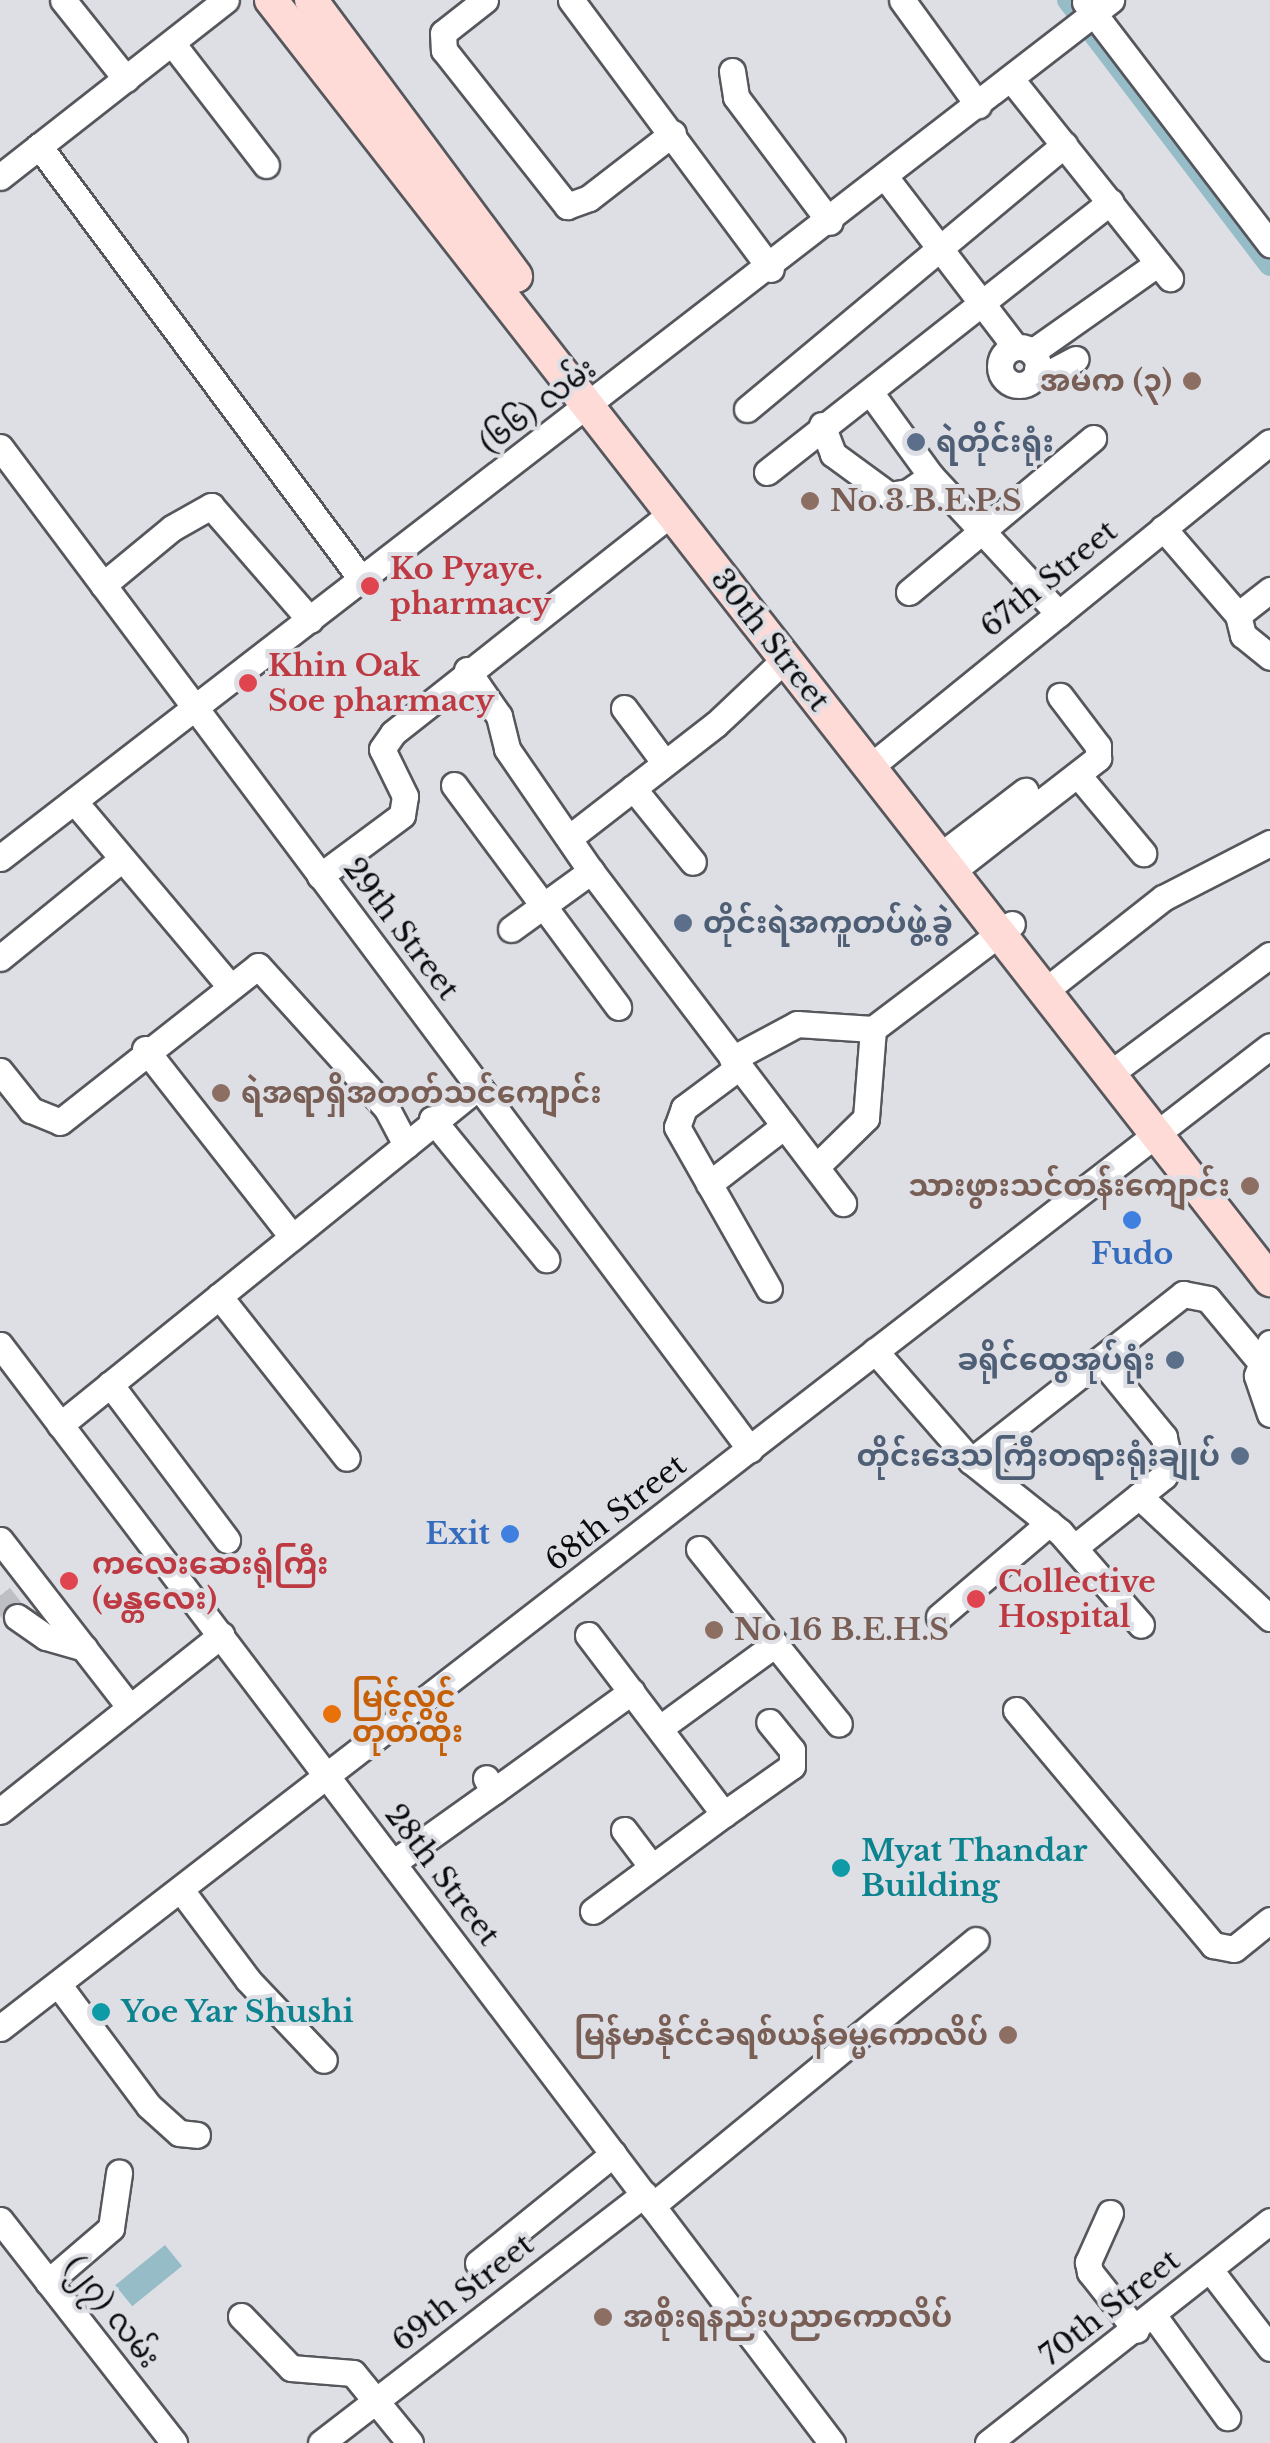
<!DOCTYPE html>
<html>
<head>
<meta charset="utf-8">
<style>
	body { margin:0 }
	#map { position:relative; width:1270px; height:2443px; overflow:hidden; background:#dddfe5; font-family:"Libre Baskerville","Noto Sans Myanmar",serif }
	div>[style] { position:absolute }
	.water>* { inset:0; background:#96bcc7; transform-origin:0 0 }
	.canal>* { height:22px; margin:-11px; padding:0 11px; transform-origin:11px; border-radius:11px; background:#96bcc7 }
	.minor-tunnel>* { height:25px; margin-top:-12.5px; transform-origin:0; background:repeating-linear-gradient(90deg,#bebfc5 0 25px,transparent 0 37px) }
	.roads { filter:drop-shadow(2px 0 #55575c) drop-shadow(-2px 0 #55575c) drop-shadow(0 2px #55575c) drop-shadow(0 -2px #55575c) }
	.minor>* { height:25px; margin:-12.5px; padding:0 12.5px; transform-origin:12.5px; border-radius:12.5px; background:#fff }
	.minor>.ring { margin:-12.5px; padding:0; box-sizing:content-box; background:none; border:25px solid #fff; border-radius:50% }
	.major>* { height:32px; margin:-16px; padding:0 16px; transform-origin:16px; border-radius:16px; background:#fedbd6 }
	.dots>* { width:28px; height:28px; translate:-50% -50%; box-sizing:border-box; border:5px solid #dddfe5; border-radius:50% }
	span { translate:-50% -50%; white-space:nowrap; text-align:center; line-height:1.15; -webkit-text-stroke:8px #dddfe5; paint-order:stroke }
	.education-label { font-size:30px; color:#785e54; font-weight:700 }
	.right { translate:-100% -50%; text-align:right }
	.left { translate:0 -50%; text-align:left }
	.street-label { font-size:30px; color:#0b0c0e }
	.service-label { font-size:30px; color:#4e5e75; font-weight:700 }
	.health-label { font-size:30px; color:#be3a42; font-weight:700 }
	.shop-label { font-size:30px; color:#366cbe; font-weight:700 }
	.food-label { font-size:30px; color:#c56008; font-weight:700 }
	.culture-label { font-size:30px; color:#0d838f; font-weight:700 }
</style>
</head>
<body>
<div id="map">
	<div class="water">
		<i style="left:165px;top:2245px;width:27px;height:64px;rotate:51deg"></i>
	</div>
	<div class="canal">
		<i style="left:1068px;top:0;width:333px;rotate:52.7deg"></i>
	</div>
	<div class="minor-tunnel">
		<i style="left:0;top:1595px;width:28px;rotate:52deg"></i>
	</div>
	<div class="roads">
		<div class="minor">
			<i style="left:63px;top:0;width:101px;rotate:51.4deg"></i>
			<i style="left:485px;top:0;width:53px;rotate:141.8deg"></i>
			<i style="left:443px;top:33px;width:17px;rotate:87deg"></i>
			<i style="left:444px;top:50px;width:199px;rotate:51.7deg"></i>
			<i style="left:567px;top:206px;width:23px;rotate:-20deg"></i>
			<i style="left:589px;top:198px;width:106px;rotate:-37.7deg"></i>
			<i style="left:571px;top:0;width:335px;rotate:53.4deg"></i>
			<i style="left:902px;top:0;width:130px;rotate:54.1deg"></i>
			<i style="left:1085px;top:2px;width:305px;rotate:52.6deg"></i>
			<i style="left:172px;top:43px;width:154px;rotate:52.4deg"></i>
			<i style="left:732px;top:71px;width:26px;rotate:81deg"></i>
			<i style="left:736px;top:97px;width:156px;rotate:53.1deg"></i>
			<i style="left:1011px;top:79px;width:255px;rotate:51.4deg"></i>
			<i style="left:39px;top:146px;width:541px;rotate:53.34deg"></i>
			<i style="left:0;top:177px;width:287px;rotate:-38.1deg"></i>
			<i style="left:886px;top:178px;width:213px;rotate:52.6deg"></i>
			<i class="ring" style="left:1000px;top:347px;width:13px;height:13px"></i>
			<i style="left:1032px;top:352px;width:154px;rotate:-35.2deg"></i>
			<i style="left:1037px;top:369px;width:13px;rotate:18deg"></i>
			<i style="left:1049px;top:373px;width:30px;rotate:-28deg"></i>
			<i style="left:870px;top:392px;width:104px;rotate:54deg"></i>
			<i style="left:931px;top:476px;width:188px;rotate:47.2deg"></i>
			<i style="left:747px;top:409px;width:413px;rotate:-39.8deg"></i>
			<i style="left:822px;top:425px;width:31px;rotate:69deg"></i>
			<i style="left:833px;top:454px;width:69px;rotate:36.2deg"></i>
			<i style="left:889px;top:495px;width:19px;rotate:-9deg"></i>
			<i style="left:908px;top:492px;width:28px;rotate:-35deg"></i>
			<i style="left:0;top:447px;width:1252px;rotate:53.19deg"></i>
			<i style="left:767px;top:472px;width:437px;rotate:-38.2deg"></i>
			<i style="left:1163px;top:528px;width:115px;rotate:49.2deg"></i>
			<i style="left:1238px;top:615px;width:41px;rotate:-38deg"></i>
			<i style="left:103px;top:585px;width:89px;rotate:-39.6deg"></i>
			<i style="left:172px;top:528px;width:45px;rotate:-29.4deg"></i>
			<i style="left:211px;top:506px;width:151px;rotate:49deg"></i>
			<i style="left:909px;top:592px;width:240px;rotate:-39.9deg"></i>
			<i style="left:1238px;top:615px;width:21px;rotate:76deg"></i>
			<i style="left:1243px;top:635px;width:35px;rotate:39deg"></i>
			<i style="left:467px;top:670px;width:56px;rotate:55.2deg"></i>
			<i style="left:499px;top:716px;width:34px;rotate:76deg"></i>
			<i style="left:507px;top:749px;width:148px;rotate:55.5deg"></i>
			<i style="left:591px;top:871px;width:417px;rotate:52.8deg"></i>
			<i style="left:624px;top:708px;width:67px;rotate:53.5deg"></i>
			<i style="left:870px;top:767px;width:515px;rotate:-39.09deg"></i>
			<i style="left:1078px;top:775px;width:102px;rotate:50.2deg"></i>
			<i style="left:454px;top:785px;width:276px;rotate:53.5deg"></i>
			<i style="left:633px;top:788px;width:95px;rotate:51deg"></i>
			<i style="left:74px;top:801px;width:241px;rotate:49.9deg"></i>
			<i style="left:569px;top:838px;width:186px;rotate:-37.8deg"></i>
			<i style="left:716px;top:724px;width:93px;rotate:-43.3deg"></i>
			<i style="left:953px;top:846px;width:91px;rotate:-37.4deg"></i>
			<i style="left:0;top:858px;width:1404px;rotate:-37.68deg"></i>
			<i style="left:964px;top:862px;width:170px;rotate:-37.8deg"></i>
			<i style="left:1098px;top:758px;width:12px;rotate:-90deg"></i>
			<i style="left:1098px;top:746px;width:63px;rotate:-127.2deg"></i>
			<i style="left:320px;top:876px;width:102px;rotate:-36.6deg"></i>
			<i style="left:402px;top:815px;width:19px;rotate:-81deg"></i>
			<i style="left:405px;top:796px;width:52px;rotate:-116.1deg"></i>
			<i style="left:382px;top:749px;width:19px;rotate:-55deg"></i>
			<i style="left:393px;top:733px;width:357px;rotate:-38.3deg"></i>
			<i style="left:511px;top:929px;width:99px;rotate:-35.9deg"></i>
			<i style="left:0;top:958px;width:157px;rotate:-39.1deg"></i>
			<i style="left:1046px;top:990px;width:149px;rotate:-38.2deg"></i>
			<i style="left:1163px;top:898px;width:120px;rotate:-27.2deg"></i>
			<i style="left:145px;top:1049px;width:235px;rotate:51.9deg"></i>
			<i style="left:732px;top:1059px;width:74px;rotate:-28.3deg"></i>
			<i style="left:797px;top:1024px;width:76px;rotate:3.8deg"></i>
			<i style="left:873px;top:1029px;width:174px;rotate:-37.1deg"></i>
			<i style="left:739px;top:1067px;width:69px;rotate:143.3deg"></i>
			<i style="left:684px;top:1108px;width:20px;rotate:110deg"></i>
			<i style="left:677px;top:1127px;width:186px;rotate:60.4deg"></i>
			<i style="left:1119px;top:1067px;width:188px;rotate:-36.6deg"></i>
			<i style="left:0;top:1071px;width:50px;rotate:51.5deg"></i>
			<i style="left:31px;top:1110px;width:31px;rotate:22deg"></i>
			<i style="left:60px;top:1122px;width:252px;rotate:-38.2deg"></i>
			<i style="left:258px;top:966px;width:193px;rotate:47.9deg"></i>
			<i style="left:387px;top:1109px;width:41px;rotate:62.2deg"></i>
			<i style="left:432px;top:1119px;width:181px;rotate:50.8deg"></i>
			<i style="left:816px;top:1167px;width:70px;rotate:-44.4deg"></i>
			<i style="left:866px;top:1118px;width:89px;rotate:-85.5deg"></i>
			<i style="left:709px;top:1184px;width:95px;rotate:-37.7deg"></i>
			<i style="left:219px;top:1296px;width:206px;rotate:51.7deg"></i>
			<i style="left:1270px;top:1343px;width:35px;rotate:112deg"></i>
			<i style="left:1257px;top:1376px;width:40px;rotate:71.1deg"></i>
			<i style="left:0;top:1345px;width:1378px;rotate:52.85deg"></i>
			<i style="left:875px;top:1351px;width:146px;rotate:48.9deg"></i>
			<i style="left:971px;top:1461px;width:114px;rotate:38.6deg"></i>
			<i style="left:1060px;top:1532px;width:123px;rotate:48.9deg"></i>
			<i style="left:110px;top:1384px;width:195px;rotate:53.1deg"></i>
			<i style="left:60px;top:1425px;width:538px;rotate:-38.96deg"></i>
			<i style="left:971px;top:1461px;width:270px;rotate:-38.2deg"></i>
			<i style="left:1183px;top:1294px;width:25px;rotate:11deg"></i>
			<i style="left:1208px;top:1299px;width:78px;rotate:50.2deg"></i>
			<i style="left:1139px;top:1496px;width:179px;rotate:43deg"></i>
			<i style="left:0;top:1540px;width:209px;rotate:52.2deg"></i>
			<i style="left:1075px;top:1547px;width:114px;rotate:-38.6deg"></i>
			<i style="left:1164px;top:1476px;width:13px;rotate:-63deg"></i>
			<i style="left:1170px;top:1464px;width:28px;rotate:-103deg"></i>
			<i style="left:1164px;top:1437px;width:99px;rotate:-129.3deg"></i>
			<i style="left:699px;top:1549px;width:122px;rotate:51.3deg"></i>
			<i style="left:17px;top:1617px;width:35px;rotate:35deg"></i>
			<i style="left:46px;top:1637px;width:40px;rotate:16deg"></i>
			<i style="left:939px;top:1617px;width:145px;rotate:-40.5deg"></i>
			<i style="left:588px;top:1635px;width:225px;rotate:52.8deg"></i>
			<i style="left:724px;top:1814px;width:163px;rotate:143.5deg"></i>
			<i style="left:1016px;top:1710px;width:307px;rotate:50deg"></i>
			<i style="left:1213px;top:1945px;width:21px;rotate:11deg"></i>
			<i style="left:1234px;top:1949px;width:46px;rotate:-38.9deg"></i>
			<i style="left:660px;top:1728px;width:142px;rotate:-36.1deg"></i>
			<i style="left:775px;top:1644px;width:102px;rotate:51.3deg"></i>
			<i style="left:494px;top:1791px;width:170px;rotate:-35.9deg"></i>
			<i style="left:0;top:1811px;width:283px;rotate:-38.5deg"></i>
			<i style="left:724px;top:1814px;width:83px;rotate:-35.2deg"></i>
			<i style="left:792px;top:1766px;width:16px;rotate:-90deg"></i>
			<i style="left:792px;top:1750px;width:36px;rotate:-129deg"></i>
			<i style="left:624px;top:1830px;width:46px;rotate:52.9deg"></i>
			<i style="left:393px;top:1863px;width:124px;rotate:-35.5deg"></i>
			<i style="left:494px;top:1791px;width:15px;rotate:-122deg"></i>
			<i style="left:181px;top:1890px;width:112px;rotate:53.3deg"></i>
			<i style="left:248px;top:1980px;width:110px;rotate:46.5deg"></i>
			<i style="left:58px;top:1984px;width:152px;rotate:53.3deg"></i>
			<i style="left:149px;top:2106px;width:40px;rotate:42deg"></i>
			<i style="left:179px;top:2133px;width:18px;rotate:6deg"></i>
			<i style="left:0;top:2028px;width:1605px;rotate:-37.71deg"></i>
			<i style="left:652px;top:2206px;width:419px;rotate:-39.4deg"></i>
			<i style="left:1110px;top:2213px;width:54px;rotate:114.2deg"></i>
			<i style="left:1088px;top:2262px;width:10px;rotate:79deg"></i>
			<i style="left:1090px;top:2272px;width:74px;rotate:51.6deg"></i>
			<i style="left:0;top:2220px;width:283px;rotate:52deg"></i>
			<i style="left:478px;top:2263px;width:174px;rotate:-38.9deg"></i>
			<i style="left:1211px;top:2271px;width:97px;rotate:52.5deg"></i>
			<i style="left:48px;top:2282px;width:83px;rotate:-40.6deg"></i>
			<i style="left:111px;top:2228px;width:56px;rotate:-81.7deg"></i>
			<i style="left:241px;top:2316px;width:72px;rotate:46.1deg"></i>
			<i style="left:291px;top:2368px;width:62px;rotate:4.6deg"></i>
			<i style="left:353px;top:2373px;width:90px;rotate:50.8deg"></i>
			<i style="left:1154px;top:2316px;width:125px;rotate:54.1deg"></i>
			<i style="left:321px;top:2443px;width:408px;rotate:-37.6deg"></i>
			<i style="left:988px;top:2443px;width:359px;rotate:-38.2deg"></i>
		</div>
		<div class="major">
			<i style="left:271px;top:0;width:1624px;rotate:52.03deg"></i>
			<i style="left:311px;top:0;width:344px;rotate:53.4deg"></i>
		</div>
	</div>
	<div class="dots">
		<i style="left:1192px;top:381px;background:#8d6e63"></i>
		<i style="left:916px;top:442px;background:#5c6f8a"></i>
		<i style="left:810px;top:501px;background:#8d6e63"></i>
		<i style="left:370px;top:586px;background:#e0444e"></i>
		<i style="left:248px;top:683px;background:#e0444e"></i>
		<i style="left:683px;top:923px;background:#5c6f8a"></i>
		<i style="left:221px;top:1093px;background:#8d6e63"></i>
		<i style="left:1250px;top:1186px;background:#8d6e63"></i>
		<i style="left:1132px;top:1220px;background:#3f7fe0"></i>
		<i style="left:1175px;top:1360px;background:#5c6f8a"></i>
		<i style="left:1240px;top:1456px;background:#5c6f8a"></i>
		<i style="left:510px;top:1534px;background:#3f7fe0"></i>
		<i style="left:69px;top:1581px;background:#e0444e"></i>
		<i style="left:976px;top:1599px;background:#e0444e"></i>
		<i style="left:714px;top:1630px;background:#8d6e63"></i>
		<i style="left:332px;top:1714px;background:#e8710a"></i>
		<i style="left:841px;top:1868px;background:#0f9aa8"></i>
		<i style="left:101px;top:2012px;background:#0f9aa8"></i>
		<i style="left:1008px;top:2035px;background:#8d6e63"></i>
		<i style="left:603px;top:2317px;background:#8d6e63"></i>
	</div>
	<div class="education-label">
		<span class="right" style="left:1172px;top:381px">အမက (၃)</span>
		<span class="left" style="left:830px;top:501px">No 3 B.E.P.S</span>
		<span class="left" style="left:241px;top:1093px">ရဲအရာရှိအတတ်သင်ကျောင်း</span>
		<span class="right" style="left:1230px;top:1186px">သားဖွားသင်တန်းကျောင်း</span>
		<span class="left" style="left:734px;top:1630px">No 16 B.E.H.S</span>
		<span class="right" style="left:988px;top:2035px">မြန်မာနိုင်ငံခရစ်ယန်ဓမ္မကောလိပ်</span>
		<span class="left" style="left:623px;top:2317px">အစိုးရနည်းပညာကောလိပ်</span>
	</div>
	<div class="street-label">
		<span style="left:538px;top:406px;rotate:-37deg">(၆၆) လမ်း</span>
		<span style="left:1049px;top:579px;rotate:-39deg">67th Street</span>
		<span style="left:770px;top:640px;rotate:52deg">30th Street</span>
		<span style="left:401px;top:929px;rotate:53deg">29th Street</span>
		<span style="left:616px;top:1513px;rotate:-38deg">68th Street</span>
		<span style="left:442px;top:1875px;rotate:53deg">28th Street</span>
		<span style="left:463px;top:2293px;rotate:-38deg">69th Street</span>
		<span style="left:1110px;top:2308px;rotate:-38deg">70th Street</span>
		<span style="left:112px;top:2312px;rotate:52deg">(၂၇) လမ်း</span>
	</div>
	<div class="service-label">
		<span class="left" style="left:936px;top:442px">ရဲတိုင်းရုံး</span>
		<span class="left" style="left:703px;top:923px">တိုင်းရဲအကူတပ်ဖွဲ့ခွဲ</span>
		<span class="right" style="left:1155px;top:1360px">ခရိုင်ထွေအုပ်ရုံး</span>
		<span class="right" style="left:1220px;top:1456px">တိုင်းဒေသကြီးတရားရုံးချုပ်</span>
	</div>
	<div class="health-label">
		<span class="left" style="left:390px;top:586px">Ko Pyaye.<br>pharmacy</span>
		<span class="left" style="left:268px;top:683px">Khin Oak<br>Soe pharmacy</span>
		<span class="left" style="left:92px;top:1581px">ကလေးဆေးရုံကြီး<br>(မန္တလေး)</span>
		<span class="left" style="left:998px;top:1599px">Collective<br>Hospital</span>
	</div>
	<div class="shop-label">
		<span style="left:1132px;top:1254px">Fudo</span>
		<span class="right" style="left:490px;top:1534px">Exit</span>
	</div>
	<div class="food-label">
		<span class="left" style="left:352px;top:1714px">မြင့်လွင်<br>တုတ်ထိုး</span>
	</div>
	<div class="culture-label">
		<span class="left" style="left:861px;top:1868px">Myat Thandar<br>Building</span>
		<span class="left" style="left:121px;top:2012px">Yoe Yar Shushi</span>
	</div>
</div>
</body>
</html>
